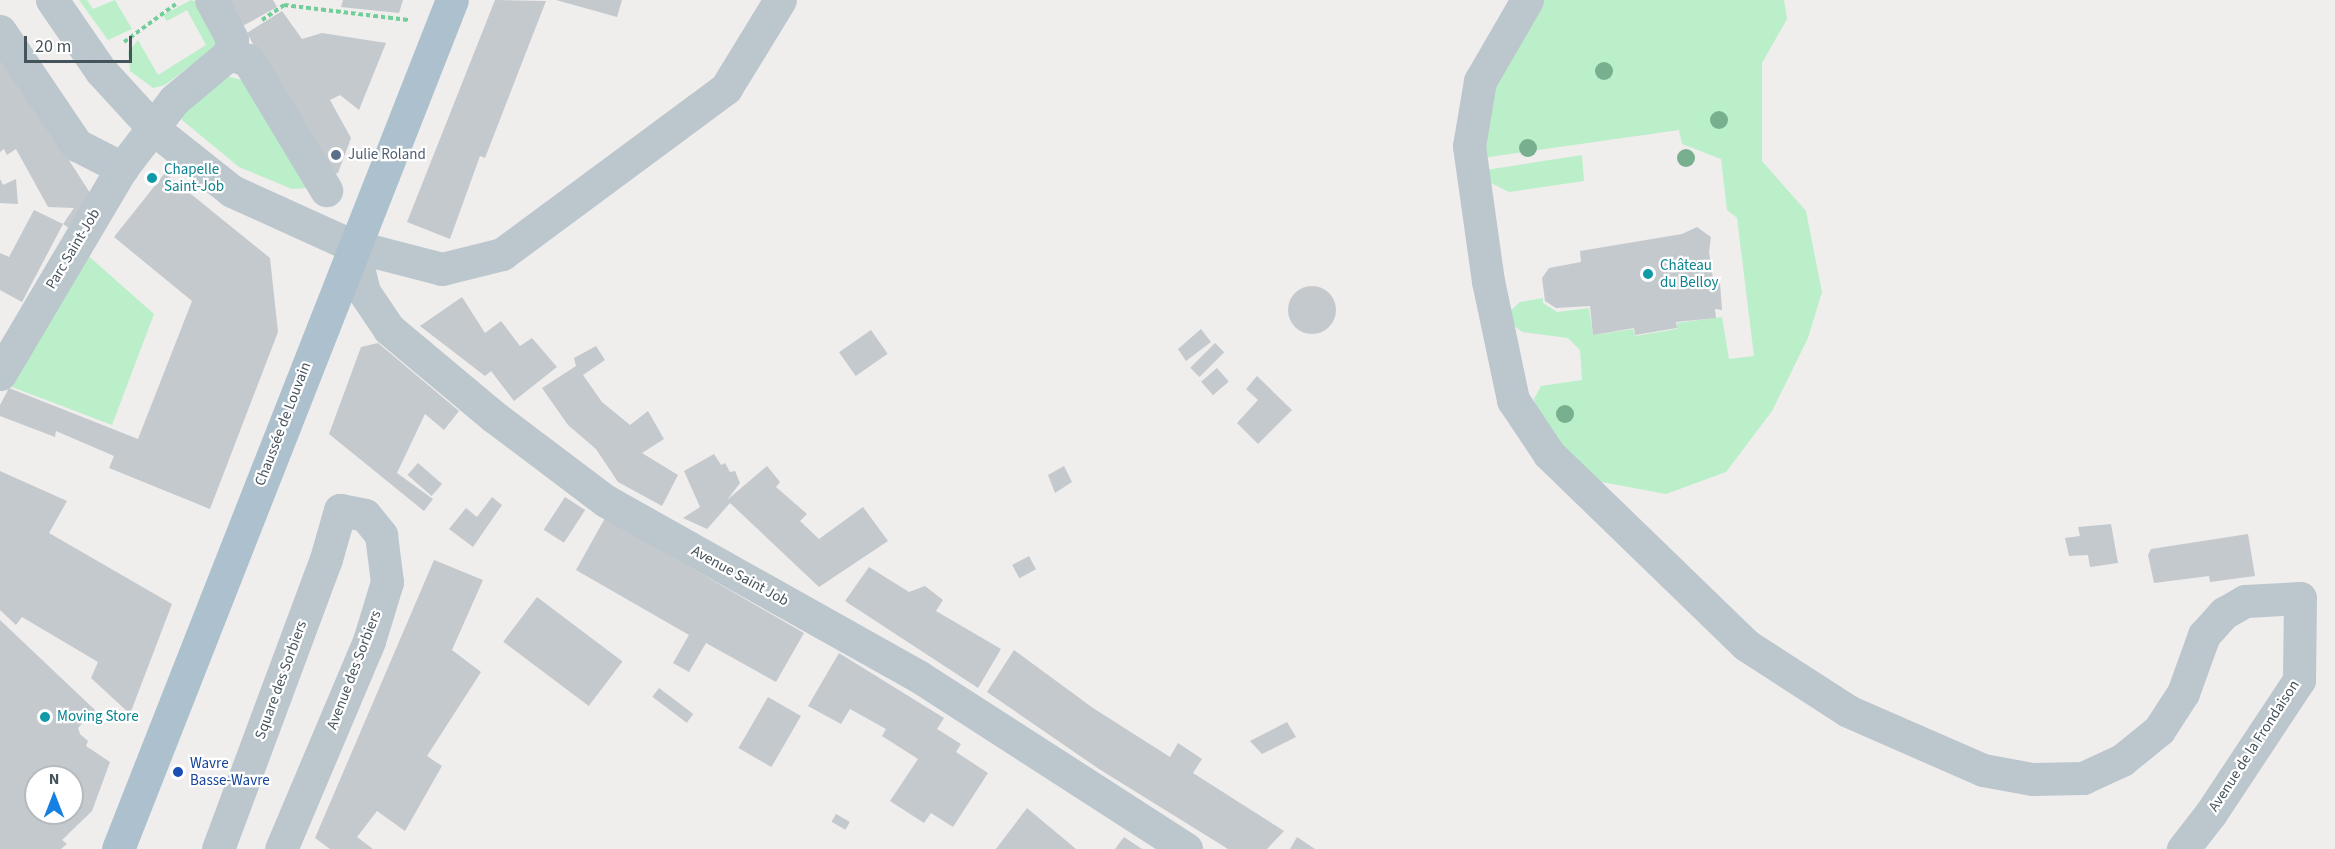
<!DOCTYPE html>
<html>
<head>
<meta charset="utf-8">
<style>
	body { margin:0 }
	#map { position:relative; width:2335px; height:849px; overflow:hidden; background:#f0eded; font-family:"Source Sans 3",sans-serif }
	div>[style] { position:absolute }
	.green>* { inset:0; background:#baefca }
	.building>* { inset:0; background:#c4c9cd; transform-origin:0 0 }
	.round { border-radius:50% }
	.path>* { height:4px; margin-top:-2px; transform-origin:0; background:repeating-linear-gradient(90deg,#72ce99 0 4.5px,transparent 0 7.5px) }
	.minor>* { height:33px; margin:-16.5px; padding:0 16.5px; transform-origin:16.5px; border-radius:16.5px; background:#bbc6cd }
	.major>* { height:33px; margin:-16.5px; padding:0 16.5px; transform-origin:16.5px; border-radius:16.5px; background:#acc0cd }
	.trees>* { width:18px; height:18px; margin:-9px; border-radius:50%; background:#78af8e }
	.dots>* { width:16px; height:16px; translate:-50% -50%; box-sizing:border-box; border:3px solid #fff; border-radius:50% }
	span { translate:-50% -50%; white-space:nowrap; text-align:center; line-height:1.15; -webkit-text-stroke:4.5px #fff; paint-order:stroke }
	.service-label { font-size:15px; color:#4e5e75 }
	.left { translate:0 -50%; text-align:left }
	.culture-label { font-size:15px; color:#0d838f }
	.street-label { font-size:15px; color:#45535b }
	.transit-label { font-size:15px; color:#164399 }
	.north { position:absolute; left:24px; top:765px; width:60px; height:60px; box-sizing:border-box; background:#fff; border:2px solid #b5babd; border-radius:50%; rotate:0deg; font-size:16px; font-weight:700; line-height:24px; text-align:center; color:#45535b }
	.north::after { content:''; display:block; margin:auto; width:21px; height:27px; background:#1680e2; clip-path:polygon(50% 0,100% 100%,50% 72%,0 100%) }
	.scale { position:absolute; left:24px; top:36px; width:108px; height:27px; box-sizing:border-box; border:3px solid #45535b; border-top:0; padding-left:8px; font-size:18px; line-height:21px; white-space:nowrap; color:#45535b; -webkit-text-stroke:4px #fff; paint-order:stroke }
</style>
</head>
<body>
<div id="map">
	<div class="green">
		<i style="clip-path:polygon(79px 0,87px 0,93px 9px,115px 0,132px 29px,108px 40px)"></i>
		<i style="clip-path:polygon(191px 0,199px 3px,216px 37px,214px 48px,165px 85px,153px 88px,130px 71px,128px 52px,138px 40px,158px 75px,206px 45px,187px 10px,167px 21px,163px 15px)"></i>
		<i style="clip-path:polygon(1541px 0,1784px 0,1787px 19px,1762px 63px,1762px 161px,1806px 211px,1822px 292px,1808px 338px,1772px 411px,1726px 472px,1666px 494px,1586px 479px,1541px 433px,1534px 399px,1541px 386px,1582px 380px,1580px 350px,1568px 338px,1522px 332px,1508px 321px,1507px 314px,1520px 302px,1543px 298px,1543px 303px,1557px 312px,1589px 308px,1593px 335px,1633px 329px,1635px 336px,1677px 329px,1677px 323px,1722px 317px,1729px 359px,1754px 356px,1737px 218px,1727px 210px,1721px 159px,1682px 144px,1679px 130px,1482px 158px,1487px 98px)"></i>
		<i style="clip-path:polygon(221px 75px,246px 81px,310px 188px,292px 189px,239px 167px,182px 120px,181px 109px)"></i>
		<i style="clip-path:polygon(1582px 155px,1584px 181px,1509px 192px,1489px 182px,1486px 170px)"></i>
		<i style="clip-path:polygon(84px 252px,154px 314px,112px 425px,12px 387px)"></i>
	</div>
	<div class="building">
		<i style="clip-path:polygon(227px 0,273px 0,277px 7px,241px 27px)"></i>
		<i style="clip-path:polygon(343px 0,403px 0,399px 13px,341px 7px)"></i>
		<i style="clip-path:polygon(495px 0,546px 1px,485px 158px,480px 156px,450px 239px,407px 222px)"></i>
		<i style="clip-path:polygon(556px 0,622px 0,617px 17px)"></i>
		<i style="clip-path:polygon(282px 11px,302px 39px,322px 33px,386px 43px,359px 110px,340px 95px,330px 100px,351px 138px,338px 173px,326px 177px,247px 33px)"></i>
		<i style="clip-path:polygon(0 53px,92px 196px,72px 230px,63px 224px,22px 302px,0 290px,0 253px,9px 257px,34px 210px,63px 224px,74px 208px,48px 207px,16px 149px,7px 155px,4px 149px,0 152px)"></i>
		<i style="clip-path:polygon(165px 173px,270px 258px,278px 332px,210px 509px,109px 468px,114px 456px,56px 431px,55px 437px,0 416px,0 405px,9px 388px,138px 439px,192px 301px,114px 237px)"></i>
		<i style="clip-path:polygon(0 179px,3px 185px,16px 179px,18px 204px,0 203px)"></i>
		<i style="clip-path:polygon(1697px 227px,1711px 237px,1709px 252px,1714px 285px,1720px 283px,1722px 310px,1715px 309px,1716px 318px,1676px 322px,1677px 328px,1635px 335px,1634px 328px,1593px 335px,1590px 306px,1556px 308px,1545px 301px,1542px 278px,1549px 268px,1581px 262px,1580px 251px,1682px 234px)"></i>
		<i class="round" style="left:1288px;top:286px;width:48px;height:48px"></i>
		<i style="clip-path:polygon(462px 297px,485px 333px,501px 321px,520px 346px,532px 338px,557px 367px,514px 401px,491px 371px,485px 376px,420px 326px)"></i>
		<i style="clip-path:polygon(1201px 329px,1211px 342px,1186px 361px,1178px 349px)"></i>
		<i style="left:871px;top:330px;width:29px;height:39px;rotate:55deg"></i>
		<i style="clip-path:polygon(378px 343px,459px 411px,444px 430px,425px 414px,397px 473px,433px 499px,424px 511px,329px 434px,361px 347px)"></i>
		<i style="left:1215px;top:343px;width:13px;height:35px;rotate:45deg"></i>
		<i style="clip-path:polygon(596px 346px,605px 360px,583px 375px,602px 402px,630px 425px,648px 411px,664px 439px,642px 453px,678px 475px,662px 506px,618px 482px,596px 449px,568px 425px,542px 388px,576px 366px,574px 358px)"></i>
		<i style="left:1217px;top:368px;width:18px;height:21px;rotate:49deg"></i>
		<i style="clip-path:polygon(1257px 376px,1292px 410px,1258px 444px,1237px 423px,1258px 400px,1246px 389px)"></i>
		<i style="clip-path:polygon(714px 454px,721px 465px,725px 463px,730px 472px,735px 471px,740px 483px,727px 500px,767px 466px,780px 482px,776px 487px,807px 514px,800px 521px,819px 539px,863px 507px,888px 541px,819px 587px,730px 503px,707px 529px,683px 518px,700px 507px,684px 471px)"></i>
		<i style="left:418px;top:463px;width:32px;height:16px;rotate:41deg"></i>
		<i style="clip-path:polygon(1064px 466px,1072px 482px,1055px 493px,1048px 475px)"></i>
		<i style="clip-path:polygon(0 471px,67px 501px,49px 533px,172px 604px,130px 714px,91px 678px,98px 662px,22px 617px,16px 625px,0 610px)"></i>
		<i style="clip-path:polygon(492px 497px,502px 505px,473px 547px,449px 529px,466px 508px,477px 517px)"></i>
		<i style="left:565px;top:497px;width:24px;height:39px;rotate:33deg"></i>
		<i style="clip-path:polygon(605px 518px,804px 633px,776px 682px,706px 643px,689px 672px,673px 663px,689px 635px,576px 570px)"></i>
		<i style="clip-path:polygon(2111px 524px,2118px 563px,2090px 567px,2088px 555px,2069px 556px,2065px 538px,2080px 536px,2078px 527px)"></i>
		<i style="clip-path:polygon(2248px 534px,2255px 576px,2210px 582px,2209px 576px,2154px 583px,2148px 555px,2151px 549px)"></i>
		<i style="left:1029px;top:556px;width:15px;height:19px;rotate:62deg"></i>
		<i style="clip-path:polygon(434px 560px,483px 580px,452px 650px,481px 672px,427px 756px,442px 766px,405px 831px,377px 811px,357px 837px,373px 849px,330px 849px,315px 838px)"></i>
		<i style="clip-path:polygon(869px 567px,909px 592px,925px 586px,943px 600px,936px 611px,1001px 649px,978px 688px,845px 601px)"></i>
		<i style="left:537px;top:597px;width:107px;height:56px;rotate:37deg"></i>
		<i style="clip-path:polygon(evenodd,0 620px,95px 710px,78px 728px,80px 734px,88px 741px,86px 746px,110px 762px,92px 811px,62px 840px,67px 844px,61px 849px,0 849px,0 620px,36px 777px,72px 777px,72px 813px,36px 813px,36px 777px)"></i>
		<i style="clip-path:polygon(1014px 650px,1093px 708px,1170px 757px,1178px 743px,1202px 759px,1193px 773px,1284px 831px,1267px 849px,1228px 849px,1099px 769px,987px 692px)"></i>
		<i style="clip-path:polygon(839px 653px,944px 718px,937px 729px,961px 744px,956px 752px,988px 773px,953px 827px,931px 813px,924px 823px,890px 801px,918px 759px,882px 736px,886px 729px,850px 709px,841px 724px,808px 706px)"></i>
		<i style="left:659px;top:688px;width:43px;height:11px;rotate:37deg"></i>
		<i style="left:768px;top:697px;width:38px;height:59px;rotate:30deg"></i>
		<i style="clip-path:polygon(1287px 722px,1296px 737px,1262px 754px,1250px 741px)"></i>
		<i style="clip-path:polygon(1027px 808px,1076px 849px,996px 849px)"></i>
		<i style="left:836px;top:814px;width:16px;height:9px;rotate:30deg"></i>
		<i style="clip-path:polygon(1124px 837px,1142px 849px,1115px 849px)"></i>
		<i style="clip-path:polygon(1297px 837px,1315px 849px,1290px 849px)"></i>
	</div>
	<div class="path">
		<i style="left:262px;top:20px;width:27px;rotate:-34deg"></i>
		<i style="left:284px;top:5px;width:125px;rotate:6.9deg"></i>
		<i style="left:124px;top:42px;width:64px;rotate:-36.2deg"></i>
	</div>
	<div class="minor">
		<i style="left:52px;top:0;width:86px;rotate:55.4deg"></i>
		<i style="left:101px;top:71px;width:80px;rotate:47.5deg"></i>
		<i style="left:155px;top:130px;width:98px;rotate:38.4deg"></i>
		<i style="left:232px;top:191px;width:133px;rotate:24.4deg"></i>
		<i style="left:353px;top:246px;width:92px;rotate:14.5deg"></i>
		<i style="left:442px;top:269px;width:62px;rotate:-14deg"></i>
		<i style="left:502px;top:254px;width:279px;rotate:-36.5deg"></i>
		<i style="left:726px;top:88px;width:103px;rotate:-58.5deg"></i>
		<i style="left:1527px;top:0;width:94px;rotate:120.1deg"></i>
		<i style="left:1480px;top:81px;width:66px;rotate:99.6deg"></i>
		<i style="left:1469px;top:146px;width:136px;rotate:82deg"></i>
		<i style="left:1488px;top:281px;width:122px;rotate:78.1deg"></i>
		<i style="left:1513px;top:400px;width:65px;rotate:56.3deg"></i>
		<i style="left:1549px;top:454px;width:274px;rotate:44.1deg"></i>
		<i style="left:1746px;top:645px;width:121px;rotate:32.9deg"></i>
		<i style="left:1848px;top:711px;width:147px;rotate:23.6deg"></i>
		<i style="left:1983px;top:770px;width:50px;rotate:10.4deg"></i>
		<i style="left:2032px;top:779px;width:51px;rotate:-1.1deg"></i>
		<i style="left:2083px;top:778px;width:43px;rotate:-24.8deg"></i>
		<i style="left:2122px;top:760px;width:48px;rotate:-39deg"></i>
		<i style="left:2159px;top:730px;width:44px;rotate:-57deg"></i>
		<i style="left:2183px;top:693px;width:62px;rotate:-70.1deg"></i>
		<i style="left:2204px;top:635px;width:30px;rotate:-48deg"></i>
		<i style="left:2224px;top:613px;width:24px;rotate:-30deg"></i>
		<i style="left:2245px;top:601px;width:55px;rotate:-3.1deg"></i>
		<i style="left:2300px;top:598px;width:82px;rotate:90.7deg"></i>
		<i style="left:2299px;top:680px;width:159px;rotate:123.5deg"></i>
		<i style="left:2211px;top:813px;width:46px;rotate:127.9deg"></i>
		<i style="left:0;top:31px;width:138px;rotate:56deg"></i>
		<i style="left:77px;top:145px;width:51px;rotate:27.1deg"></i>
		<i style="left:229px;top:54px;width:20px;rotate:18deg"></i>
		<i style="left:248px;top:60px;width:152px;rotate:59deg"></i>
		<i style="left:353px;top:246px;width:47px;rotate:76.6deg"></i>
		<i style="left:364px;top:292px;width:45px;rotate:56deg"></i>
		<i style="left:389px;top:329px;width:136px;rotate:39.9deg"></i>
		<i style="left:493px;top:416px;width:141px;rotate:37deg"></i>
		<i style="left:606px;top:501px;width:358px;rotate:29.3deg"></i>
		<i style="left:918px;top:676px;width:319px;rotate:32.8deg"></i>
		<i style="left:0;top:374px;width:239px;rotate:-59.4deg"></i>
		<i style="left:122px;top:168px;width:86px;rotate:-52.6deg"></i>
		<i style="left:174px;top:100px;width:72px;rotate:-39.9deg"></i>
		<i style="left:229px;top:54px;width:15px;rotate:-79deg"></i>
		<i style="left:232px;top:39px;width:44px;rotate:-118.3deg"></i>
		<i style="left:218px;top:849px;width:309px;rotate:-69.6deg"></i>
		<i style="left:326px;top:559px;width:51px;rotate:-74.1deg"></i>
		<i style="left:340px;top:510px;width:25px;rotate:11deg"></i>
		<i style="left:365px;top:515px;width:26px;rotate:51deg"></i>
		<i style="left:381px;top:535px;width:47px;rotate:82.7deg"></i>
		<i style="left:387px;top:582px;width:62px;rotate:107deg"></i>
		<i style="left:369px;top:641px;width:226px;rotate:112.9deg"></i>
	</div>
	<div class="major">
		<i style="left:118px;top:849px;width:912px;rotate:-68.53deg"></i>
	</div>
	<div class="trees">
		<i style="left:1604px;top:71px"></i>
		<i style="left:1719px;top:120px"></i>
		<i style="left:1528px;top:148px"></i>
		<i style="left:1686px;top:158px"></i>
		<i style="left:1565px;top:414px"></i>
	</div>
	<div class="dots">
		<i style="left:336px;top:155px;background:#5c6f8a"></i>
		<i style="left:152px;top:178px;background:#0f9aa8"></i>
		<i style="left:1648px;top:274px;background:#0f9aa8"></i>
		<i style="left:45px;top:717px;background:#0f9aa8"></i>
		<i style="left:178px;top:772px;background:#1a4fb4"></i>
	</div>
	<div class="service-label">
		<span class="left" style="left:348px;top:155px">Julie Roland</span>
	</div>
	<div class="culture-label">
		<span class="left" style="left:164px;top:178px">Chapelle<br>Saint-Job</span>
		<span class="left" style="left:1660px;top:274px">Château<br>du Belloy</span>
		<span class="left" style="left:57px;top:717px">Moving Store</span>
	</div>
	<div class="street-label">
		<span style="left:73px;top:249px;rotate:-59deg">Parc Saint-Job</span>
		<span style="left:283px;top:424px;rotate:-69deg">Chaussée de Louvain</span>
		<span style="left:740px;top:576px;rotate:29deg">Avenue Saint Job</span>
		<span style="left:354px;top:670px;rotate:-69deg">Avenue des Sorbiers</span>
		<span style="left:281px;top:680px;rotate:-70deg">Square des Sorbiers</span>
		<span style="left:2254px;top:746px;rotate:-57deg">Avenue de la Frondaison</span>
	</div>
	<div class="transit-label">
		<span class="left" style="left:190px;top:772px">Wavre<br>Basse-Wavre</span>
	</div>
	<div class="north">N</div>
	<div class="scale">20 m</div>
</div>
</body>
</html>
